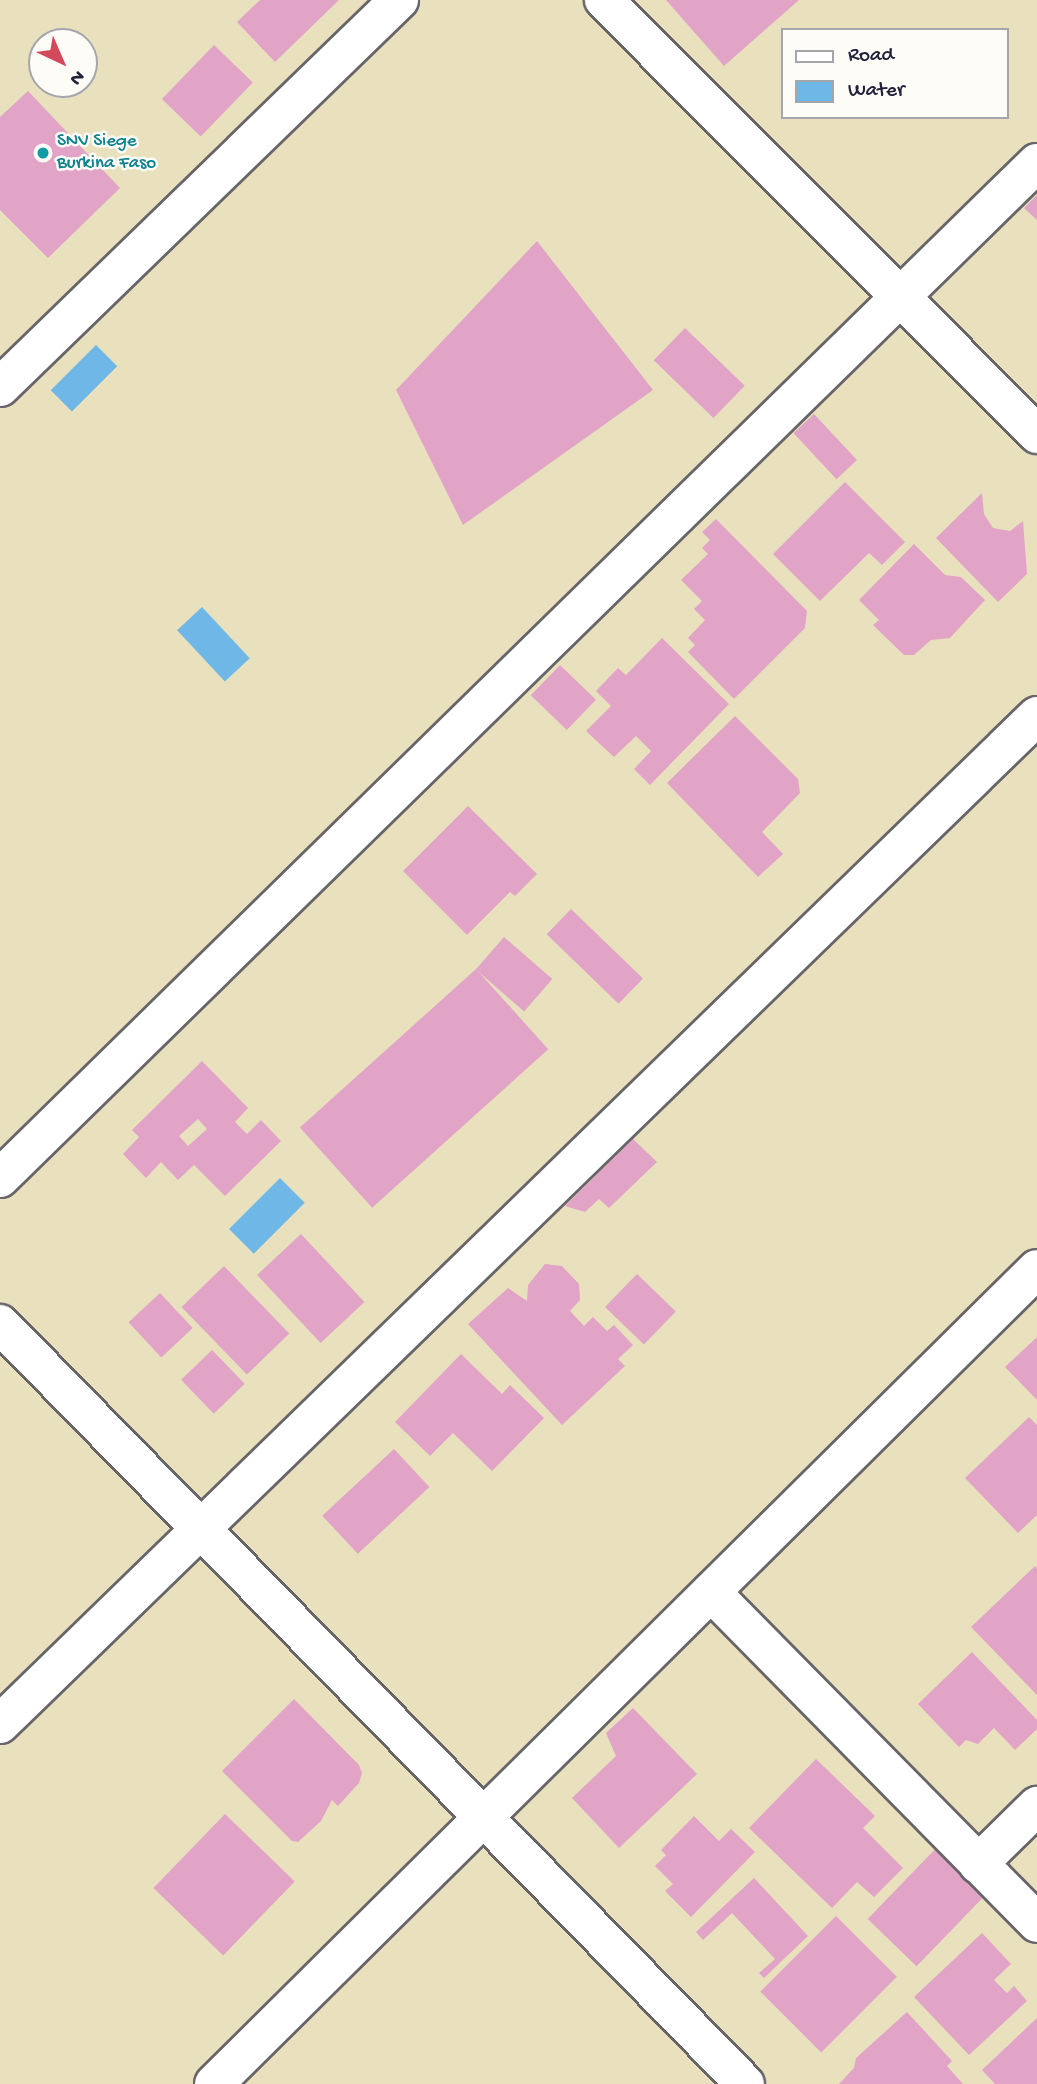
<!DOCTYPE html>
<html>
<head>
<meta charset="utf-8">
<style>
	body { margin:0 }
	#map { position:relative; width:1037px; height:2084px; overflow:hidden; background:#e9e1be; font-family:"Gochi Hand",sans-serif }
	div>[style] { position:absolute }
	.water>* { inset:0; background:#6fb7e6; transform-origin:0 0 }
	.building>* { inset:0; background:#e1a3c6; transform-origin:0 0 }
	.roads { filter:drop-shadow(2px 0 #686569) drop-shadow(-2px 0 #686569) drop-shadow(0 2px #686569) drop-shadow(0 -2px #686569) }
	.minor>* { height:38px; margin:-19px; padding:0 19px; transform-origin:19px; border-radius:19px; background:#fff }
	.dots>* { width:19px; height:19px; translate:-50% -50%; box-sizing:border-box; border:4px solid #fdfcf7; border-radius:50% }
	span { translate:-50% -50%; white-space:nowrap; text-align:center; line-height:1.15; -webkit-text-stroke:5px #fdfcf7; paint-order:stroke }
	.culture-label { font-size:19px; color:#0d838f }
	.left { translate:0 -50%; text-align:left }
	.legend { position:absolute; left:781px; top:28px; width:228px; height:91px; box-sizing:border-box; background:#fdfcf7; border:2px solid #a5a5ac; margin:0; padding:9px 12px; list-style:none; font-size:21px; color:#22223b }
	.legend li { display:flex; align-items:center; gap:14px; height:35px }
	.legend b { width:35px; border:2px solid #a5a5ac }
	.north { position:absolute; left:28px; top:28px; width:70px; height:70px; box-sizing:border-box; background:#fdfcf7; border:2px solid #a5a5ac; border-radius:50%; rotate:136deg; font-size:19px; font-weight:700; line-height:28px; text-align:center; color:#22223b }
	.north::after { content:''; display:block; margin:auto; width:24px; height:32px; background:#d1495b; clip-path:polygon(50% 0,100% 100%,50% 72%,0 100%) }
</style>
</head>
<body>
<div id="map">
	<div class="water">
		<i style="left:96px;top:345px;width:30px;height:64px;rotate:45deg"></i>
		<i style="left:202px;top:607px;width:70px;height:34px;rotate:47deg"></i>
		<i style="left:280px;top:1178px;width:35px;height:72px;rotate:45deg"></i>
	</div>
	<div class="building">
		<i style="clip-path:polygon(260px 0,339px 0,275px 62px,237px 22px)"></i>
		<i style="clip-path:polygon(666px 0,799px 0,724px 66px)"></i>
		<i style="left:214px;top:45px;width:54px;height:75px;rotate:44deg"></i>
		<i style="clip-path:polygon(28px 91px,120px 188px,48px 258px,0 210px,0 117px)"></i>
		<i style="clip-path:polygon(1037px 195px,1037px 220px,1024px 208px)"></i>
		<i style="clip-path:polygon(537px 241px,653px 390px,463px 525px,396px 390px)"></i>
		<i style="left:685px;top:328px;width:83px;height:45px;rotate:44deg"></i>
		<i style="left:814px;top:414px;width:63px;height:28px;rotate:47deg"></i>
		<i style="clip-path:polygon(845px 482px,905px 542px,882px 565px,869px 553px,820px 601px,773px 554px)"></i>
		<i style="clip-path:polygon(982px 493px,984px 514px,993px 528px,1010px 531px,1023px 521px,1027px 574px,998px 602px,936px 538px)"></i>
		<i style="clip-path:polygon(716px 519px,807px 611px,805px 628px,734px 699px,688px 652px,695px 645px,688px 638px,705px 620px,694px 609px,702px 601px,681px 580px,708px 554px,702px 548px,710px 540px,702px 532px)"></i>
		<i style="clip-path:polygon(914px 544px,945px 575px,961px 577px,985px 600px,950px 638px,931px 640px,914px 655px,904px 655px,873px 625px,879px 620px,859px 600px)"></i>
		<i style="clip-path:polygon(662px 638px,729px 704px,650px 785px,634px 769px,651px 751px,636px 736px,614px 757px,586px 731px,611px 706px,596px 691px,618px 668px,626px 675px)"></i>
		<i style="left:560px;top:665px;width:50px;height:42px;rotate:44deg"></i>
		<i style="clip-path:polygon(735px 716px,798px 779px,800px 793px,762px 832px,783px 854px,758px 877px,667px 783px)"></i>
		<i style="clip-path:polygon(468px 806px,537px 874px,515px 896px,510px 892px,467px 935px,403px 871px)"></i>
		<i style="left:571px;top:909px;width:100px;height:35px;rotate:44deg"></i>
		<i style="left:504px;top:937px;width:64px;height:43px;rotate:41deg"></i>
		<i style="left:476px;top:969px;width:108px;height:237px;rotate:48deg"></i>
		<i style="clip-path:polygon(evenodd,202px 1061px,248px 1108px,235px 1122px,247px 1134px,261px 1120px,281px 1141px,225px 1196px,194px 1165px,178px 1180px,161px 1162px,146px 1178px,123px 1154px,139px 1137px,132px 1130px,202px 1061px,198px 1119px,207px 1129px,188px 1146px,179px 1136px,198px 1119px)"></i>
		<i style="clip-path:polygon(633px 1139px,657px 1162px,609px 1208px,599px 1199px,585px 1212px,565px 1206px)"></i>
		<i style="left:301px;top:1234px;width:93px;height:60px;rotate:47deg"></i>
		<i style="clip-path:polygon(545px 1264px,562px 1266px,579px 1284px,580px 1300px,570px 1311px,584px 1326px,593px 1317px,607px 1331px,614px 1325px,633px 1345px,618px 1359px,625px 1366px,562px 1425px,468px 1324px,508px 1288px,527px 1301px,528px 1285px)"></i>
		<i style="left:224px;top:1266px;width:94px;height:59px;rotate:46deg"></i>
		<i style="left:637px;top:1274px;width:54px;height:46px;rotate:44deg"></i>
		<i style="left:160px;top:1293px;width:48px;height:43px;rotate:47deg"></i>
		<i style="clip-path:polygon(1037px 1337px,1037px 1400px,1005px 1367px)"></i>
		<i style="left:212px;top:1350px;width:47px;height:43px;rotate:46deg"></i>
		<i style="clip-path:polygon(461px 1354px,502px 1394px,510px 1385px,544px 1418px,492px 1471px,453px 1433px,430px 1456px,395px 1422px)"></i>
		<i style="clip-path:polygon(1029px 1417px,1037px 1425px,1037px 1515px,1018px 1533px,965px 1478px)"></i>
		<i style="left:394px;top:1449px;width:52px;height:98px;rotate:47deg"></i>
		<i style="clip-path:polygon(1035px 1566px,1037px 1569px,1037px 1695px,971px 1627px)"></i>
		<i style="clip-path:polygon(972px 1652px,1037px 1720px,1037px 1729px,1015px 1750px,994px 1728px,978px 1744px,966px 1740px,959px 1747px,918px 1704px)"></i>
		<i style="clip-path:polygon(294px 1699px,359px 1765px,362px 1773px,359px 1783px,338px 1806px,332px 1800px,321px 1821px,298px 1842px,292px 1841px,222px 1771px)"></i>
		<i style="clip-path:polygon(633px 1708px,697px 1774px,619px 1848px,572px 1798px,616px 1756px,606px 1733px)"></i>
		<i style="clip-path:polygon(816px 1759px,875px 1816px,863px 1828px,903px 1868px,874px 1897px,857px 1882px,832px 1908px,749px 1828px)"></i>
		<i style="left:225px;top:1814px;width:97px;height:103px;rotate:44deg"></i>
		<i style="clip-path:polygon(694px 1816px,719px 1841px,731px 1829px,755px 1852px,691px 1917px,665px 1891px,673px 1884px,655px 1866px,666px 1855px,661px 1850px)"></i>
		<i style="left:942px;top:1842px;width:68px;height:107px;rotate:44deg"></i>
		<i style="clip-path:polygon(754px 1878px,808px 1936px,764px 1978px,759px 1973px,775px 1959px,732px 1913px,703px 1940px,696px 1932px)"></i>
		<i style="left:836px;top:1916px;width:86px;height:107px;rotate:45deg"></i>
		<i style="clip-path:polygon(982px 1933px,1011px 1964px,994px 1980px,1007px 1993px,1014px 1986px,1027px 2001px,969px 2055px,914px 1997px)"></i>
		<i style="clip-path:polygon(907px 2012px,952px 2061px,947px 2066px,963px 2084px,839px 2084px,854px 2068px,856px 2058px)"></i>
		<i style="clip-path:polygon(1037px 2018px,1037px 2084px,995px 2084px,982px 2070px)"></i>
	</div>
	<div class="roads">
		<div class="minor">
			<i style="left:604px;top:0;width:613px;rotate:45.07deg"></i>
			<i style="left:0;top:387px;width:556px;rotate:-44.13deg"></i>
			<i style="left:0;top:1178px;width:1451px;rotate:-44.39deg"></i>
			<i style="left:0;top:1324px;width:1064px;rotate:45.57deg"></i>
			<i style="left:711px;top:1592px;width:465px;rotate:45.4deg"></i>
			<i style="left:0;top:1724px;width:1446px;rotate:-44.19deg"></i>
			<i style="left:978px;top:1864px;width:83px;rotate:-44.5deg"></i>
			<i style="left:214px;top:2084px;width:1158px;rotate:-44.72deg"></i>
		</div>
	</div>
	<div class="dots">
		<i style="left:43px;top:153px;background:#0f9aa8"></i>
	</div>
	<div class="culture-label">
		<span class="left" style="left:57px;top:153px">SNV Siege<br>Burkina Faso</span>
	</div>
	<ul class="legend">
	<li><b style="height:9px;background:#fff"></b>Road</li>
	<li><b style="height:19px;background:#6fb7e6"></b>Water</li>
	</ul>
	<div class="north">N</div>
</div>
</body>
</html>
